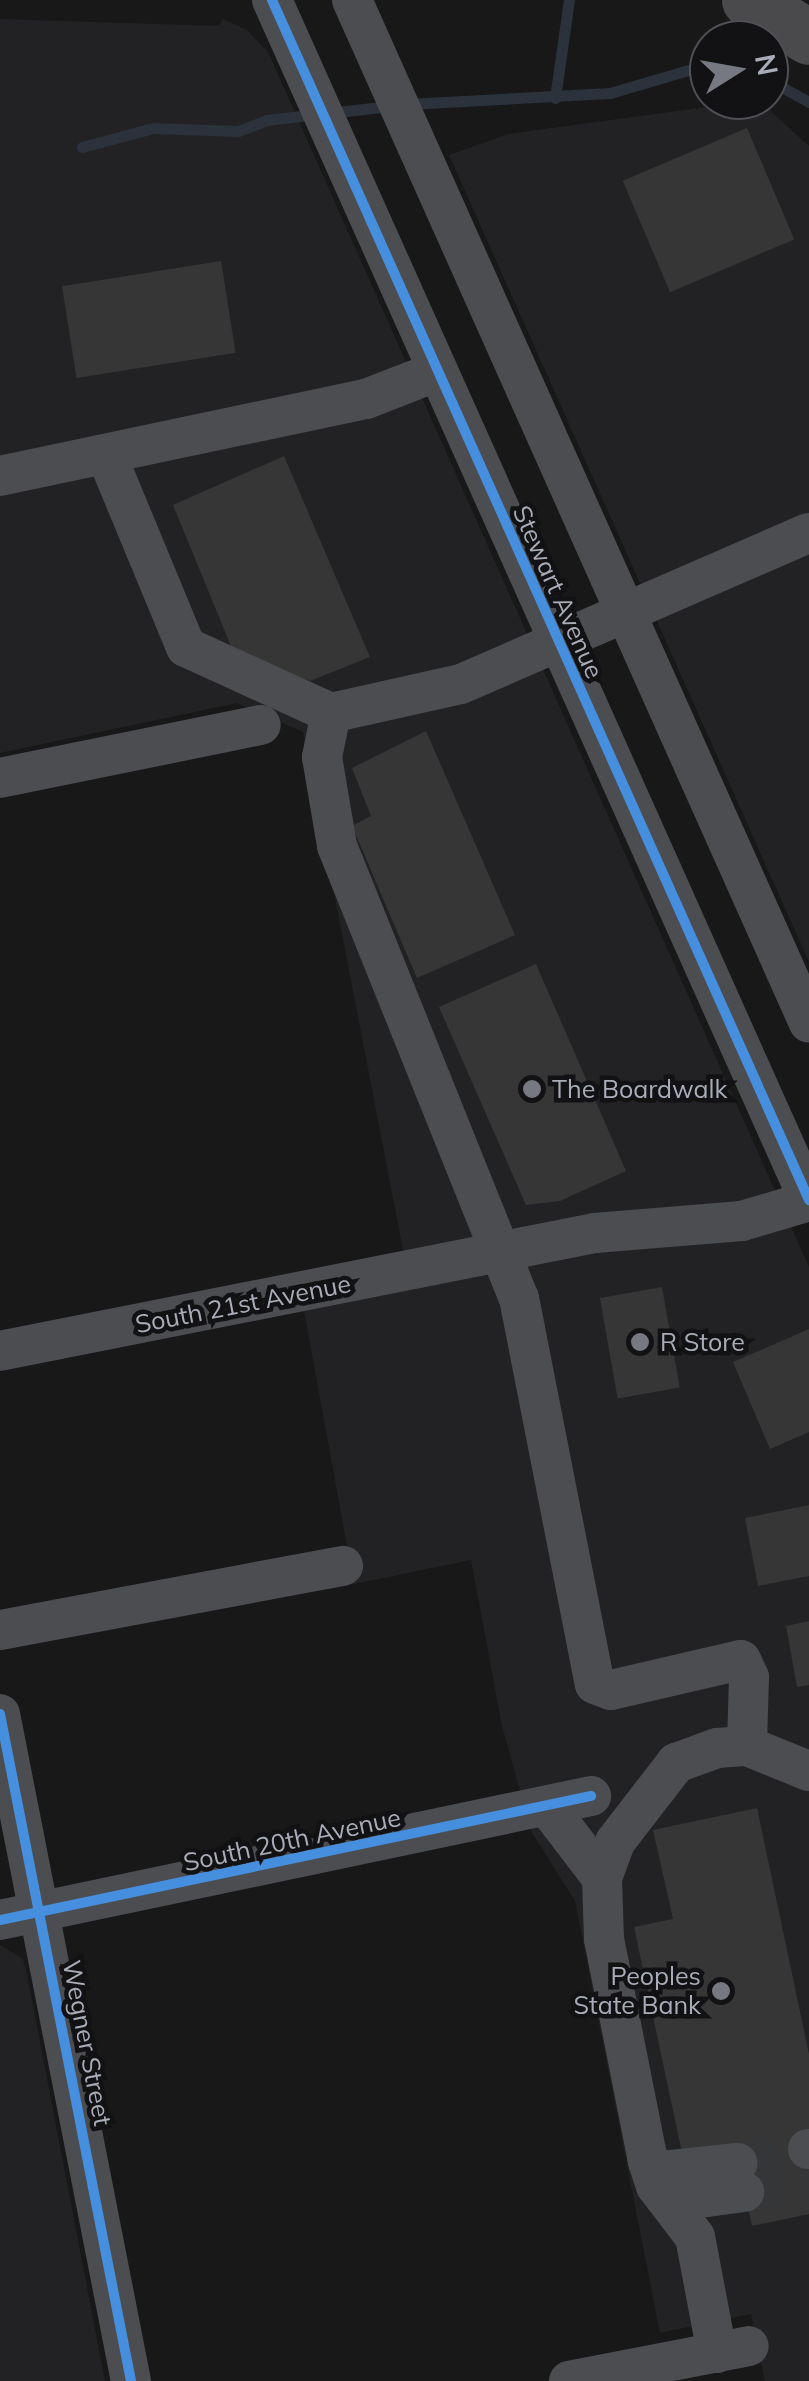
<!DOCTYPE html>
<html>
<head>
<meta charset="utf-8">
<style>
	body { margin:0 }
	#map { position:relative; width:809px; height:2381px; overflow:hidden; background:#181818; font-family:Mulish,sans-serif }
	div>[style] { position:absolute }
	.built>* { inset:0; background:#222224 }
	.stream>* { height:11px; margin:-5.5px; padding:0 5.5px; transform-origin:5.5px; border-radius:5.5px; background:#2b323b }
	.building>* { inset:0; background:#363637; transform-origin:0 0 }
	.minor-tunnel>* { height:40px; margin-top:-20px; transform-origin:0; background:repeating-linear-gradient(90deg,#353638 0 40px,transparent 0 60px) }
	.minor>* { height:40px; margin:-20px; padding:0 20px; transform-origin:20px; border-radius:20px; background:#4c4d51 }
	.highway>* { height:55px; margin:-27.5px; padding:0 27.5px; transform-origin:27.5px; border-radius:27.5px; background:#4a4a4d }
	.cycleway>* { height:10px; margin:-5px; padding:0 5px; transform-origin:5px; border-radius:5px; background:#468fdf }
	.dots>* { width:28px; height:28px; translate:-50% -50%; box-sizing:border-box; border:5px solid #121214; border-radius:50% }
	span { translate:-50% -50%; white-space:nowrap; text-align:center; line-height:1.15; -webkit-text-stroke:9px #121214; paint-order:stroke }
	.street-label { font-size:25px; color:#a9adb9 }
	.poi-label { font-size:25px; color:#a9adb9 }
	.left { translate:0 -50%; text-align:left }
	.right { translate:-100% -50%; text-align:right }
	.north { position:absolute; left:689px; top:20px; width:100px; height:100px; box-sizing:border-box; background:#121214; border:2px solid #4e5056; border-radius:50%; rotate:79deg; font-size:28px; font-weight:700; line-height:40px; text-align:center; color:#a9adb9 }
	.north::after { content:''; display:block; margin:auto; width:35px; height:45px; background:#767981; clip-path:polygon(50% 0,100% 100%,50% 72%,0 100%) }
</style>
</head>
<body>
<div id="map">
	<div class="built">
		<i style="clip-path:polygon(0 19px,219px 26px,223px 19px,247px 30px,268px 52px,809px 1267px,809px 2381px,765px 2381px,751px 2314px,660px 2333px,575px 1901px,532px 1833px,502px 1726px,471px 1560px,354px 1584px,303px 1305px,404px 1255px,303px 732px,237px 703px,0 753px)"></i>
		<i style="clip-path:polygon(758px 100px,809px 146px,809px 962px,449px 155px,508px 134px)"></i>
		<i style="clip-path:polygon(0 1945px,23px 1959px,27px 1974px,105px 2381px,0 2381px)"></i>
	</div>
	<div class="stream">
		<i style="left:769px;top:80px;width:46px;rotate:28.8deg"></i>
		<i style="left:555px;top:98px;width:99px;rotate:-81.9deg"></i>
		<i style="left:408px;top:104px;width:202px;rotate:-3.1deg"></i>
		<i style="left:610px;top:93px;width:103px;rotate:-16.3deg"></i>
		<i style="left:82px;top:147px;width:73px;rotate:-15deg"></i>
		<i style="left:153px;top:128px;width:85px;rotate:2deg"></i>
		<i style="left:238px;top:131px;width:30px;rotate:-21deg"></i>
		<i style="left:266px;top:120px;width:125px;rotate:-6.4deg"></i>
	</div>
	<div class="building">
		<i style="left:747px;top:128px;width:121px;height:135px;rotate:67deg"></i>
		<i style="left:221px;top:261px;width:93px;height:161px;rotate:81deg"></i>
		<i style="clip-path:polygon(284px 456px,370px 657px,310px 681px,233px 651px,173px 505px)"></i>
		<i style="clip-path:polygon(426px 731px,515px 935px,417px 978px,352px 826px,371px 816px,352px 768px)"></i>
		<i style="clip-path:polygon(536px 964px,626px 1171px,560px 1201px,526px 1205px,439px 1007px)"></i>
		<i style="left:662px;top:1287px;width:102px;height:63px;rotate:80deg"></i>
		<i style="clip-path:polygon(809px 1329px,809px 1432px,770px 1449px,733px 1362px)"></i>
		<i style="clip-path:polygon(809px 1505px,809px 1576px,758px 1586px,745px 1518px)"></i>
		<i style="clip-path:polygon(809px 1621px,809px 1685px,797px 1687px,786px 1626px)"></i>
		<i style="clip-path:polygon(757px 1808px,809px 2054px,809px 2214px,752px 2226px,736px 2153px,702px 2160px,681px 2148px,634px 1927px,673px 1919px,653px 1830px)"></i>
	</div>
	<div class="minor-tunnel">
		<i style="left:738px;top:2163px;width:71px;rotate:-11.3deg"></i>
		<i style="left:744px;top:2192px;width:66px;rotate:-10.5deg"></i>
	</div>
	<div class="minor">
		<i style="left:272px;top:0;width:1315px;rotate:65.89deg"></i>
		<i style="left:352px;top:0;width:1120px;rotate:65.93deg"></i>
		<i style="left:106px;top:454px;width:209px;rotate:67.5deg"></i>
		<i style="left:186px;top:647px;width:159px;rotate:24.5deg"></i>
		<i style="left:331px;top:713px;width:133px;rotate:-12.6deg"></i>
		<i style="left:461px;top:684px;width:379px;rotate:-23.5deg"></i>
		<i style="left:0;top:476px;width:374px;rotate:-11.9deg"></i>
		<i style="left:366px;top:399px;width:77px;rotate:-21.3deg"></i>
		<i style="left:331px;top:713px;width:45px;rotate:101.6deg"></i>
		<i style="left:322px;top:757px;width:90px;rotate:80.4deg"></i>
		<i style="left:337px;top:846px;width:487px;rotate:68.1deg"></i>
		<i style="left:519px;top:1298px;width:393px;rotate:78.9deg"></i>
		<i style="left:595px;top:1684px;width:17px;rotate:21deg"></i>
		<i style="left:611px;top:1690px;width:133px;rotate:-13deg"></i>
		<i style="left:741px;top:1660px;width:19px;rotate:65deg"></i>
		<i style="left:749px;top:1677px;width:69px;rotate:91.7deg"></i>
		<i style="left:0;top:778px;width:266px;rotate:-11.5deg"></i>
		<i style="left:0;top:1351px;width:607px;rotate:-11.22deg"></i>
		<i style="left:595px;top:1233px;width:147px;rotate:-4.7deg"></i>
		<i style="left:742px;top:1221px;width:70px;rotate:-16.6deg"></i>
		<i style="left:0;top:1630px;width:349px;rotate:-10.6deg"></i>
		<i style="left:0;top:1714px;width:680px;rotate:78.89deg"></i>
		<i style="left:547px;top:1806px;width:91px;rotate:52.6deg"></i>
		<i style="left:0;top:1920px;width:604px;rotate:-11.85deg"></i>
		<i style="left:808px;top:2149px;width:1px"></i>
		<i style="left:652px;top:2172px;width:86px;rotate:-6deg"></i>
		<i style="left:670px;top:2202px;width:75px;rotate:-7.7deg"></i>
		<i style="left:717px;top:2353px;width:118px;rotate:-100.7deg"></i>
		<i style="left:695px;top:2237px;width:64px;rotate:-127.4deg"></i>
		<i style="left:656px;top:2186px;width:26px;rotate:-108deg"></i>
		<i style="left:648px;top:2161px;width:226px;rotate:-101.2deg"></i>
		<i style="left:604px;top:1939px;width:61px;rotate:-91.9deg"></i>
		<i style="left:602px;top:1878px;width:38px;rotate:-70deg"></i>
		<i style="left:615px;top:1842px;width:100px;rotate:-52.3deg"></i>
		<i style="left:676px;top:1763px;width:44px;rotate:-20.1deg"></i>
		<i style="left:717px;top:1748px;width:30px;rotate:-4deg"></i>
		<i style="left:747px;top:1746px;width:67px;rotate:22deg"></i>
		<i style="left:569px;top:2381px;width:183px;rotate:-11deg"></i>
	</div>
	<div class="highway">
		<i style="left:749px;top:0;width:70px;rotate:31.7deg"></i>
	</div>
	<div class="cycleway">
		<i style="left:272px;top:0;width:1315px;rotate:65.89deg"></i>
		<i style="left:0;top:1714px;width:680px;rotate:78.89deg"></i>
		<i style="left:0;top:1920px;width:604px;rotate:-11.85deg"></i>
	</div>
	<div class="dots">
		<i style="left:532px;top:1089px;background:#767981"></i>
		<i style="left:640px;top:1342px;background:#767981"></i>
		<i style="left:721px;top:1991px;background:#767981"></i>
	</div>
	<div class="street-label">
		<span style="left:558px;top:592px;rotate:66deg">Stewart Avenue</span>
		<span style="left:243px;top:1304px;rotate:-11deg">South 21st Avenue</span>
		<span style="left:292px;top:1840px;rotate:-12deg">South 20th Avenue</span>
		<span style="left:87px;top:2043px;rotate:79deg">Wegner Street</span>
	</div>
	<div class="poi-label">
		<span class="left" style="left:552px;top:1089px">The Boardwalk</span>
		<span class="left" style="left:660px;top:1342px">R Store</span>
		<span class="right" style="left:701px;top:1991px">Peoples<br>State Bank</span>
	</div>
	<div class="north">N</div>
</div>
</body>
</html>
